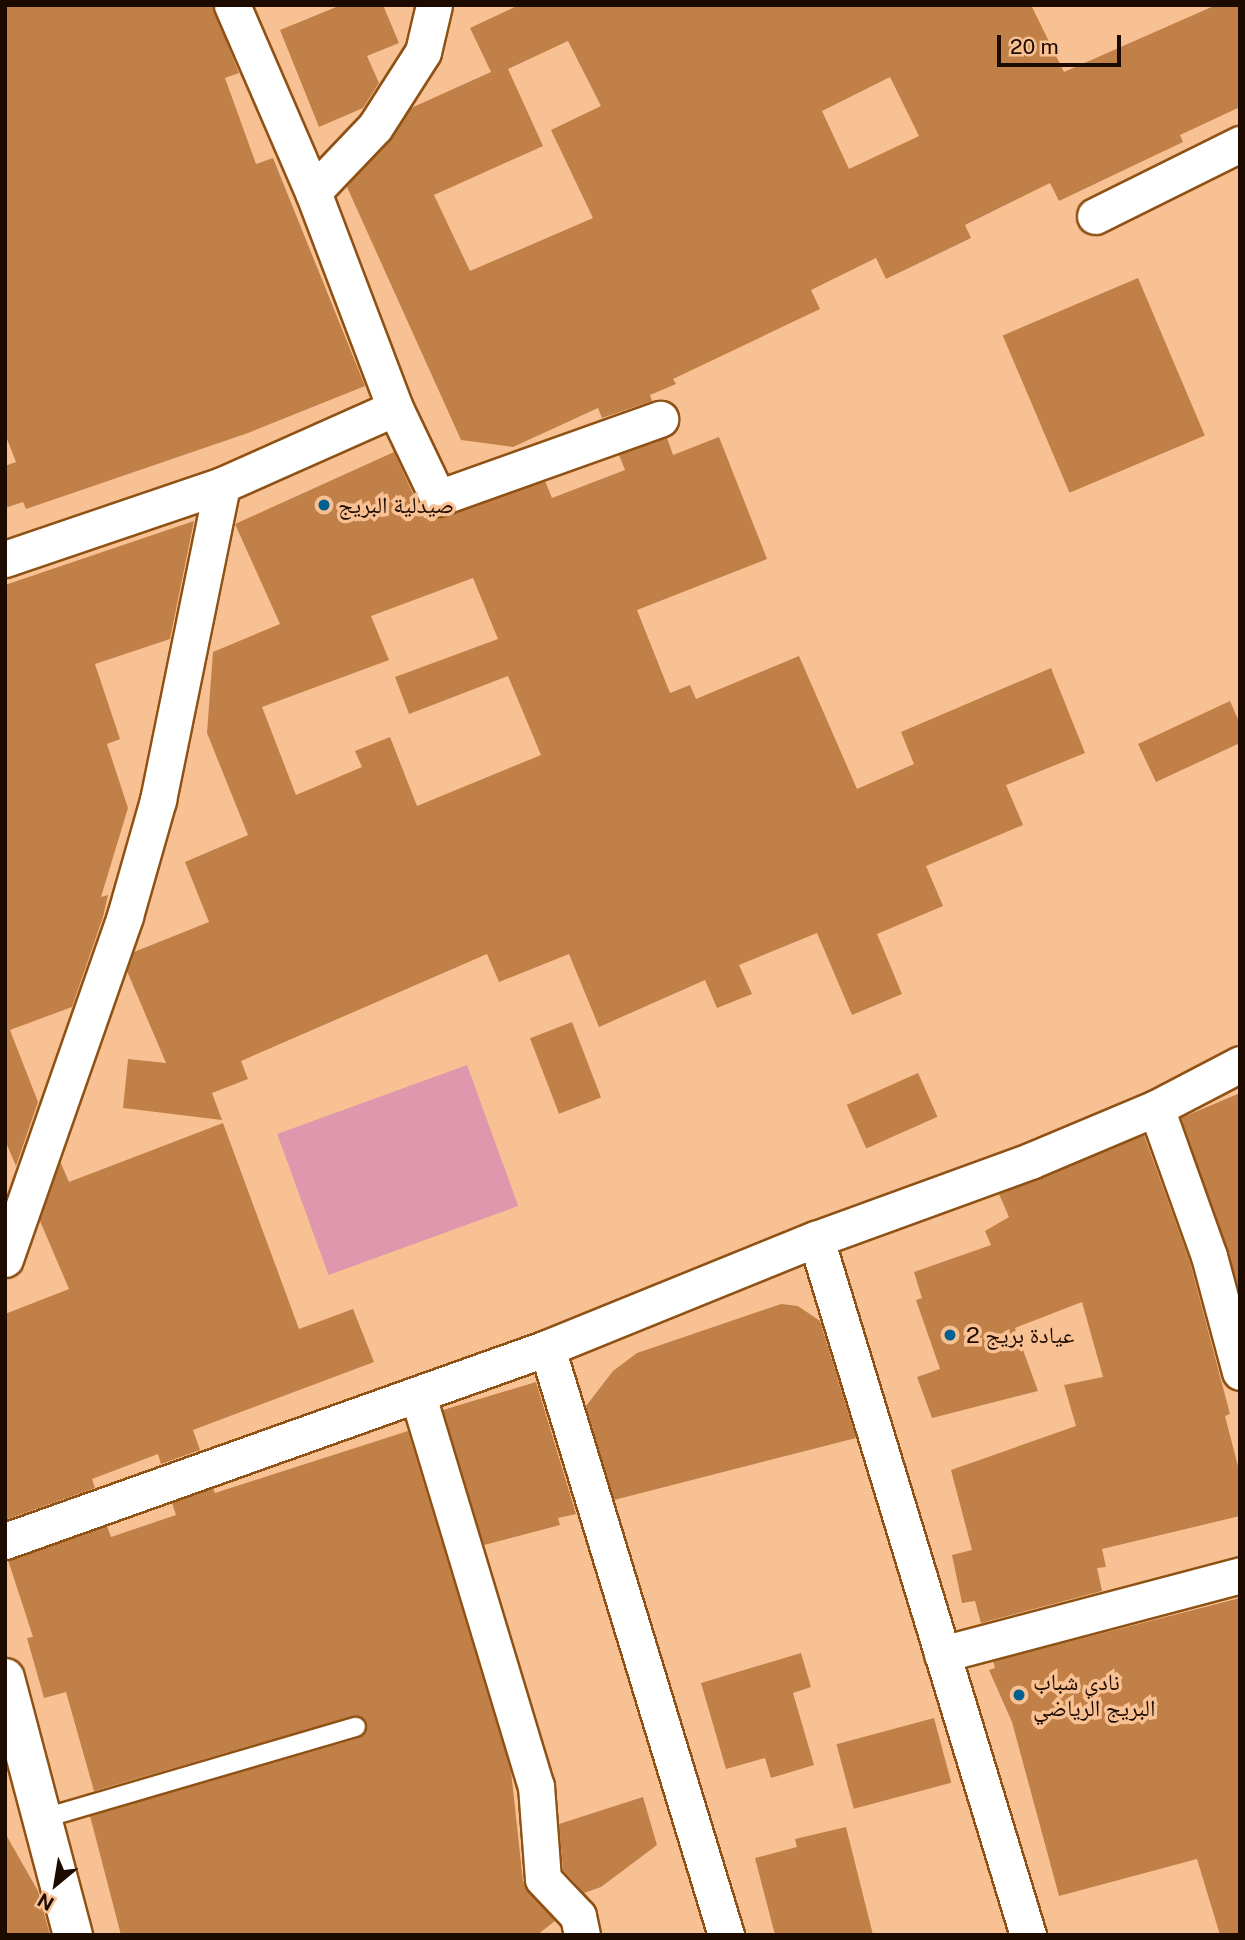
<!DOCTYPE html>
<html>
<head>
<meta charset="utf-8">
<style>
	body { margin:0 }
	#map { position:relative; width:1245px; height:1940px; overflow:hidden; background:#f8c194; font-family:"Public Sans","Noto Naskh Arabic",sans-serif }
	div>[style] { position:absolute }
	.green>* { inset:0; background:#de97ac; transform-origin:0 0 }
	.building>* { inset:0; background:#c08048; transform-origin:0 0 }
	.roads { filter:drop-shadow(2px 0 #8f5214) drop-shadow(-2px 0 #8f5214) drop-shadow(0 2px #8f5214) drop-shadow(0 -2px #8f5214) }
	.lane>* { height:18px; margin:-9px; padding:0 9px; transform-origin:9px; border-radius:9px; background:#fff }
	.street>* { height:35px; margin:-17.5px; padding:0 17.5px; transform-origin:17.5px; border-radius:17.5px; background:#fff }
	.secondary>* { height:38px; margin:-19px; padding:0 19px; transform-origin:19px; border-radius:19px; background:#fff }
	.dots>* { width:19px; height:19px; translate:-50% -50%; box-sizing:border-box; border:4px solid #f8c194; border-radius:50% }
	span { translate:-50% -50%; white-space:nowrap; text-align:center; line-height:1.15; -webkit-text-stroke:7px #f8c194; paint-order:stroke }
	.poi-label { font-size:23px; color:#1e0b00 }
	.left { translate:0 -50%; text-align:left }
	.frame { position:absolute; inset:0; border:7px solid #1e0b00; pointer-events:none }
	.north { position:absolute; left:21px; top:1849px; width:70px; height:70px; -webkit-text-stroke:5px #f8c194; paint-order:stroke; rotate:210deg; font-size:19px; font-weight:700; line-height:28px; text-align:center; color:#1e0b00 }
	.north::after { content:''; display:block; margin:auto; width:24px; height:32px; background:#1e0b00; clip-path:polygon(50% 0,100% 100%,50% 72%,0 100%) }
	.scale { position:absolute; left:997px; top:35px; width:124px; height:32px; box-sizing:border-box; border:4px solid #1e0b00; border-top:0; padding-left:9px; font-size:21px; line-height:24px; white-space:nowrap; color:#1e0b00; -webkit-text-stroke:5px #f8c194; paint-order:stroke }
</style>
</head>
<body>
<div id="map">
	<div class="green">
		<i style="left:467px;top:1065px;width:150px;height:202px;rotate:70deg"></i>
	</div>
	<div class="building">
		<i style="clip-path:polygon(5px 5px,212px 5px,239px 73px,225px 78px,256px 164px,273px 158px,365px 386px,248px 433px,26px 509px,23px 502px,5px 508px,5px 466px,16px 462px,5px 434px)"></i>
		<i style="clip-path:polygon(341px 5px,383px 5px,399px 43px,367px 56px,379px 83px,363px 108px,319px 127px,280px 30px)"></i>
		<i style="clip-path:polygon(evenodd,519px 5px,1031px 5px,1064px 72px,1216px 5px,1240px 5px,1240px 107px,1180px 135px,1183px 142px,1059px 201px,1050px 183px,965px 225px,971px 238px,886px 279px,876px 258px,811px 290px,820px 309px,673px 379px,676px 384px,650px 395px,652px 401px,602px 418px,598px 408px,513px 447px,461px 440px,347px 187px,411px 108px,491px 72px,470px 28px,519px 5px,568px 41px,601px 106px,551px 130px,593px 218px,470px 271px,434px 195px,543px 146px,508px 69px,568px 41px,519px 5px,890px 77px,919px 136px,849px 169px,822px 111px,890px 77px)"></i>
		<i style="left:1138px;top:278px;width:171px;height:147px;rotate:67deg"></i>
		<i style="clip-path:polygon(evenodd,719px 437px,767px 559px,637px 610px,670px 693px,690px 685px,696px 699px,799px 656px,857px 789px,914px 764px,901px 732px,1051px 668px,1085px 753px,1006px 785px,1023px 825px,926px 866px,943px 906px,877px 934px,902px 994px,852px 1015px,817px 933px,739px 965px,752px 994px,717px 1008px,705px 980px,599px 1027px,569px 954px,499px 982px,487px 954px,241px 1061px,248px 1079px,212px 1093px,222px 1120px,123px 1108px,128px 1059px,166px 1063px,127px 971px,134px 952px,209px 922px,185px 862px,248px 835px,207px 733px,213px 652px,280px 624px,235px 524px,394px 452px,424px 518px,436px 518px,545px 481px,552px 498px,625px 470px,619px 455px,667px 438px,673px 455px,719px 437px,473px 578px,498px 639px,395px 677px,409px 714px,508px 676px,541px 755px,417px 806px,390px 737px,355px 751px,362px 767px,296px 795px,262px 707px,389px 660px,371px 616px,473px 578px)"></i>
		<i style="clip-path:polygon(194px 521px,170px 639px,95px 664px,120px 739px,107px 744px,128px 808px,101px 897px,108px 895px,103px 917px,72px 1007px,10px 1030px,38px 1102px,16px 1166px,5px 1140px,5px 585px)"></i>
		<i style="clip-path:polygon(1230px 701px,1240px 724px,1240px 743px,1156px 782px,1138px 744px)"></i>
		<i style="left:572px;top:1022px;width:81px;height:45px;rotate:69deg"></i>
		<i style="left:918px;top:1073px;width:48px;height:78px;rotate:66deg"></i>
		<i style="clip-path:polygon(1240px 1093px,1240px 1293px,1181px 1118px)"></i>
		<i style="clip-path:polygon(223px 1123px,299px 1329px,353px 1309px,374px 1362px,193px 1430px,200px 1450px,161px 1464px,158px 1454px,92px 1479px,95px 1488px,5px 1520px,5px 1314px,69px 1289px,40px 1221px,60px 1161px,69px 1182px)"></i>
		<i style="clip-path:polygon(1144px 1135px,1190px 1262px,1230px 1414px,1225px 1416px,1240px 1474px,1240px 1516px,1102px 1549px,1106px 1567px,1097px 1568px,1102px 1591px,981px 1623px,975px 1601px,962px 1603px,952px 1555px,972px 1550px,951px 1470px,1076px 1426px,1064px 1385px,1103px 1377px,1082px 1302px,1015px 1328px,1038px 1391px,932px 1418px,917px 1377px,940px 1369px,916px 1300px,922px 1298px,914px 1272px,991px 1245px,985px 1231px,1009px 1217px,999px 1194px)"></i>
		<i style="clip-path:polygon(781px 1304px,798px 1306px,820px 1321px,856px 1438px,614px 1500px,586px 1406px,613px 1371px,637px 1353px)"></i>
		<i style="clip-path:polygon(536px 1382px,576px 1514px,558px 1518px,560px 1525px,484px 1545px,443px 1410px)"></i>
		<i style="clip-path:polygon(408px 1431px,511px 1771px,523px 1881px,555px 1921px,537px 1935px,121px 1935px,90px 1816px,359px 1738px,367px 1723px,353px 1716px,94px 1791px,66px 1692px,44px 1698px,27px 1638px,33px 1637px,8px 1560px,107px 1526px,111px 1537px,176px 1515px,172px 1503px,213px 1488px,215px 1493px)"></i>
		<i style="clip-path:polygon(1240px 1598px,1240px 1935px,1220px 1935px,1197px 1859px,1059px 1896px,1012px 1722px,989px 1670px,995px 1668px,993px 1661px)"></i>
		<i style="clip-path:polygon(801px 1653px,811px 1687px,793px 1693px,814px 1765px,771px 1778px,765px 1758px,726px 1769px,701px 1683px)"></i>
		<i style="left:934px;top:1718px;width:67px;height:101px;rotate:75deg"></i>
		<i style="clip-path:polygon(643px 1797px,657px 1845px,601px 1887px,584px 1893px,563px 1870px,559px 1824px)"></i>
		<i style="clip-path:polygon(846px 1827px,873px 1935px,775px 1935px,755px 1858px,797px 1847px,795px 1839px)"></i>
		<i style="clip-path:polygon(5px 1833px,38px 1891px,50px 1935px,5px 1935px)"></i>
	</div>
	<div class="roads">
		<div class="lane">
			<i style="left:44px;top:1818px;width:325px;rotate:-16.3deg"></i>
		</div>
		<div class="street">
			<i style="left:232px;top:5px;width:204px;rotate:66.6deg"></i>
			<i style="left:313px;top:192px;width:231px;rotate:69.2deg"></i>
			<i style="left:395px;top:408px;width:100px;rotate:64.5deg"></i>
			<i style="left:438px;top:498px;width:236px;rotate:-19.6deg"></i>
			<i style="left:313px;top:192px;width:90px;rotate:-46.4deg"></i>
			<i style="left:375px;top:127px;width:89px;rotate:-57.4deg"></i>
			<i style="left:423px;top:52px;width:48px;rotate:-76.8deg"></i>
			<i style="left:1095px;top:216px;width:162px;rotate:-26.4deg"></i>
			<i style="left:5px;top:559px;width:229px;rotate:-18.8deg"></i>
			<i style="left:222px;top:485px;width:189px;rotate:-24deg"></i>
			<i style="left:1156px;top:1108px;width:157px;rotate:70.3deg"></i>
			<i style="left:1209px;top:1256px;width:120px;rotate:75deg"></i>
			<i style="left:816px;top:1239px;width:728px;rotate:73.06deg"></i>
			<i style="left:5px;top:1259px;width:363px;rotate:-70.7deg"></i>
			<i style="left:125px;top:916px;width:121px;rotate:-74.1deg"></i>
			<i style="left:158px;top:800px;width:321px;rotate:-78.5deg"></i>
			<i style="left:547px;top:1348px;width:614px;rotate:73.04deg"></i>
			<i style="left:418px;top:1396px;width:407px;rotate:73.2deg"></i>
			<i style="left:536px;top:1786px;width:93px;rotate:85.7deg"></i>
			<i style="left:543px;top:1879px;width:51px;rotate:46.6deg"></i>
			<i style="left:578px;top:1916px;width:19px;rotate:78deg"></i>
			<i style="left:5px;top:1541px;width:575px;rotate:-19.6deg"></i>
			<i style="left:547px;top:1348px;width:290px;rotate:-22.1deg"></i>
			<i style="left:816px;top:1239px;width:228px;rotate:-20deg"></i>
			<i style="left:1030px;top:1161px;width:137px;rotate:-22.8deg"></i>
			<i style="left:1156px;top:1108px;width:95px;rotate:-27.6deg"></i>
			<i style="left:942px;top:1654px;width:308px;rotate:-14.8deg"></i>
		</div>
		<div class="secondary">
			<i style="left:5px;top:1678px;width:266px;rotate:75.2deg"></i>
		</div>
	</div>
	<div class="dots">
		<i style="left:324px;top:505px;background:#006090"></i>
		<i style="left:950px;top:1335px;background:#006090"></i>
		<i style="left:1019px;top:1695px;background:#006090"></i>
	</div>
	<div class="poi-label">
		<span class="left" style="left:338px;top:505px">صيدلية البريج</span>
		<span class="left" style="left:966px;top:1335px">عيادة بريج 2</span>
		<span class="left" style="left:1033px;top:1695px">نادي شباب<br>البريج الرياضي</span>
	</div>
	<div class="frame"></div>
	<div class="north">N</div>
	<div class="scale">20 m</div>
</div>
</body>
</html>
